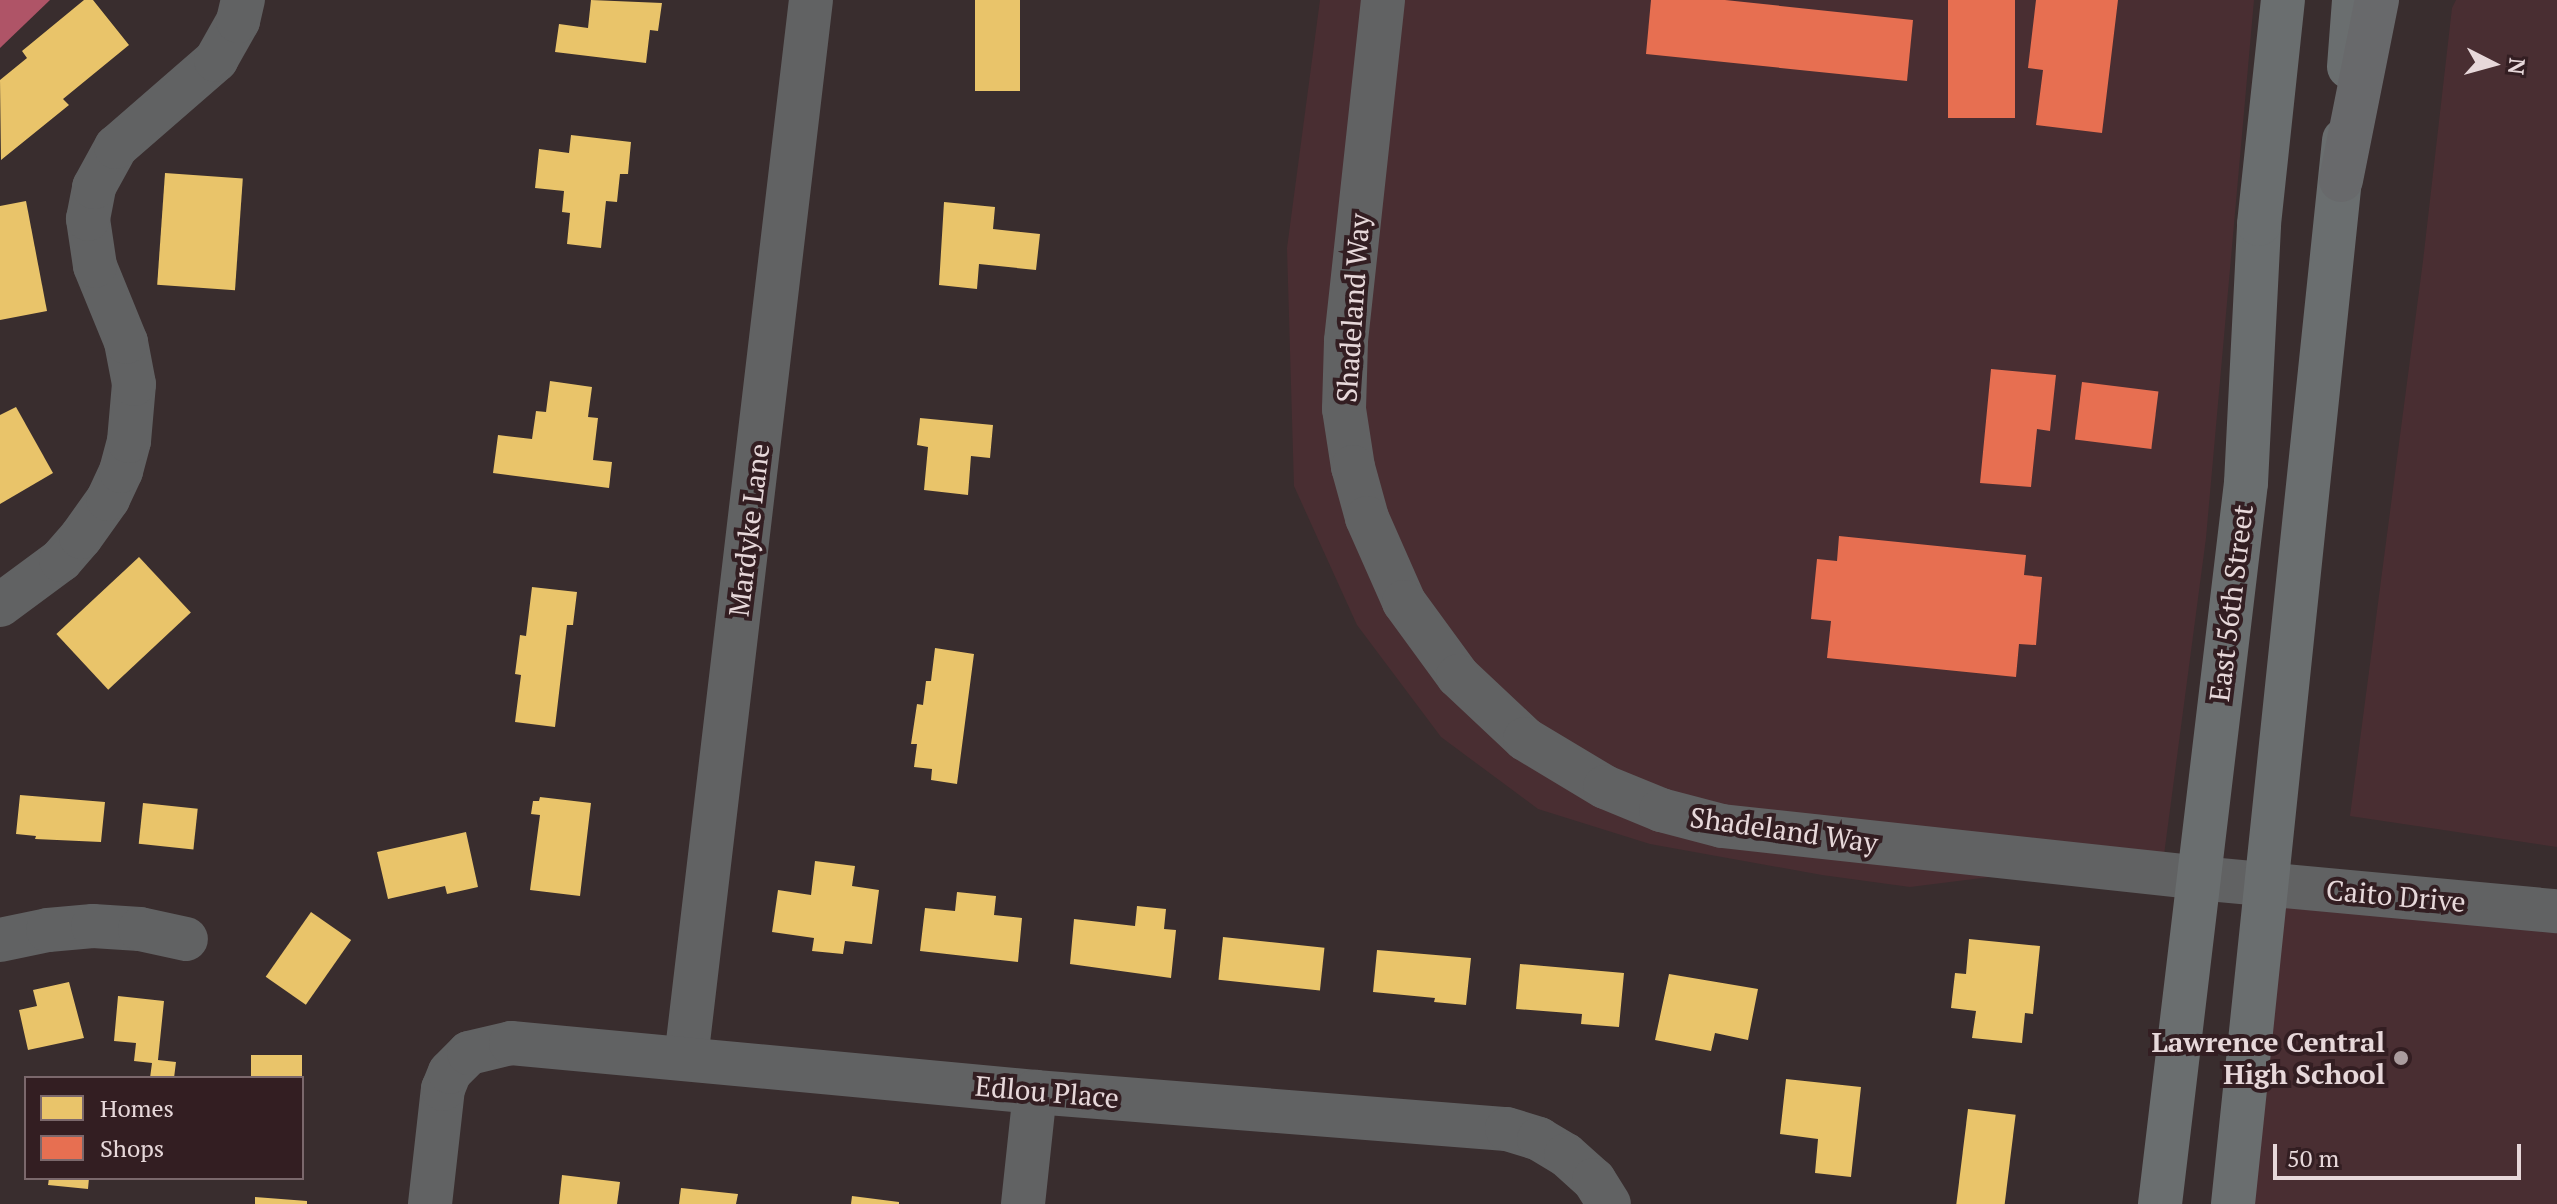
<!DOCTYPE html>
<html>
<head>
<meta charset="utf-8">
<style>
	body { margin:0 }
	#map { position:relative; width:2557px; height:1204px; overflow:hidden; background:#392d2e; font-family:"PT Serif",serif }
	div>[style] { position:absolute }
	.built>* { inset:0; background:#492e32 }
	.water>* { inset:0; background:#af5467 }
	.homes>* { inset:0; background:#e9c46a; transform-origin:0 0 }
	.shops>* { inset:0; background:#e76f51; transform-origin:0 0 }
	.minor>* { height:44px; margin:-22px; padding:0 22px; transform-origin:22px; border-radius:22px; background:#616263 }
	.major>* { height:44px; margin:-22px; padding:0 22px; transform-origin:22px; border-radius:22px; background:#6a6e6f }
	.highway>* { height:44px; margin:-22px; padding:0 22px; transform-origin:22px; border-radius:22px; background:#68696b }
	.dots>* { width:22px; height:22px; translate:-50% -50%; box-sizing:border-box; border:4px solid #331e22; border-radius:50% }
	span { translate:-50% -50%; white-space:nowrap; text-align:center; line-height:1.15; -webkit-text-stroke:8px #331e22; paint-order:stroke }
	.street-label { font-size:28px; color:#e7d8da }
	.poi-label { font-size:28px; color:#e7d8da; font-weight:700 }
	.right { translate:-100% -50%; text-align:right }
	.legend { position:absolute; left:24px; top:1076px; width:280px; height:104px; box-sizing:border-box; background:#331e22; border:2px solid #7b686c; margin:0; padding:10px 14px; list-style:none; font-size:24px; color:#e7d8da }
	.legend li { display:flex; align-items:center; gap:16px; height:40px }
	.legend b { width:40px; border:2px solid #7b686c }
	.north { position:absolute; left:2453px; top:24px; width:80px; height:80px; -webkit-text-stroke:6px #331e22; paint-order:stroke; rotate:96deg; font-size:22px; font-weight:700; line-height:32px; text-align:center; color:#e7d8da }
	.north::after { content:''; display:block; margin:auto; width:28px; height:36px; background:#e7d8da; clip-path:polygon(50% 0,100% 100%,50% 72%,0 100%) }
	.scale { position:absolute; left:2273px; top:1144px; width:248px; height:36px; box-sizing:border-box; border:4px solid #e7d8da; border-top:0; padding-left:10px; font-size:24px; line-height:28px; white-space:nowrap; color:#e7d8da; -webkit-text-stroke:6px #331e22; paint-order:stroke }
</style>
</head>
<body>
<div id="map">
	<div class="built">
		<i style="clip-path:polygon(1320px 0,2254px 0,2206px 538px,2164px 855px,1910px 887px,1822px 875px,1650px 844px,1538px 809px,1441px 737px,1357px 625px,1294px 486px,1287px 248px)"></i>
		<i style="clip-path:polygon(2456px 0,2557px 0,2557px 847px,2350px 816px,2423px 261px,2452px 8px)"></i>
		<i style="clip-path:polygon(2266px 884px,2557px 911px,2557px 1204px,2229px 1204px)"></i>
	</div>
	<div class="water">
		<i style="clip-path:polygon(0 0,50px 0,0 48px)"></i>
	</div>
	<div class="homes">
		<i style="clip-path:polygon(84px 0,93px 0,129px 45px,63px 99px,69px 105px,1px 160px,0 80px,27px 58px,22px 51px)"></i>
		<i style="clip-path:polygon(591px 0,662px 3px,658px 31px,650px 30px,646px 63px,555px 52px,559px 24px,588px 28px)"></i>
		<i style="left:975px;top:0;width:45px;height:91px"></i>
		<i style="clip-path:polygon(571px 135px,631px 142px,628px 174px,620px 174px,617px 202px,606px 201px,601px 248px,567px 244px,570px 213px,562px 212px,564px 191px,535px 188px,539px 149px,569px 153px)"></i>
		<i style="left:165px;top:173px;width:78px;height:112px;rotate:4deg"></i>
		<i style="clip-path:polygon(26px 201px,47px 311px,0 320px,0 206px)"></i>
		<i style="clip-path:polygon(944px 202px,995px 207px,993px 229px,1040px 234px,1036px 270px,979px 264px,977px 289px,939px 285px)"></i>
		<i style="clip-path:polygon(550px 381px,592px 387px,588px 417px,598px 418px,593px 460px,612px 462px,609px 488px,493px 473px,498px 435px,532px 439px,536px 411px,546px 412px)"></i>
		<i style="clip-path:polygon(16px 407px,53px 473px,0 504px,0 415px)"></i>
		<i style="clip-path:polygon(920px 418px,993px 425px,990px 458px,971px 456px,968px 495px,924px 490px,928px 447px,917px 445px)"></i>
		<i style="left:139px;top:557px;width:76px;height:113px;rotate:47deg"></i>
		<i style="clip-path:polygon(532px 587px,577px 592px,573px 625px,567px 625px,555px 727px,515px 722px,521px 675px,515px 674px,520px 635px,526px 636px)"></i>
		<i style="clip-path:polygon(935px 648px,974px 654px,957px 784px,931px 780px,932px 769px,914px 767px,917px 744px,911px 744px,917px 704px,923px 705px,926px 681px,931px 681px)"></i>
		<i style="clip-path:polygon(20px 795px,105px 802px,101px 842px,35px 839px,36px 836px,16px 834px)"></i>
		<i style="clip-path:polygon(540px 797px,591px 803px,580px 896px,530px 890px,540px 815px,531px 814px,533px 801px,539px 801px)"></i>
		<i style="left:143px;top:803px;width:55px;height:41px;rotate:6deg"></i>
		<i style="clip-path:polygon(466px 832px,478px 887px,447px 894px,445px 886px,388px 899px,377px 852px)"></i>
		<i style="clip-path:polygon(815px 861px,855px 866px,852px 886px,879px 890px,872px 944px,845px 941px,843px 954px,812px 951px,814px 938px,772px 932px,778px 890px,811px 895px)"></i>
		<i style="clip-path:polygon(957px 892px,996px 896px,994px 915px,1022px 918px,1018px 962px,920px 951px,925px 908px,955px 911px)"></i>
		<i style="clip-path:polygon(1137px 906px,1166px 909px,1164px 929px,1176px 930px,1171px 978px,1070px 964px,1074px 919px,1135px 926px)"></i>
		<i style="left:311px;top:912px;width:49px;height:79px;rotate:35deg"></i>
		<i style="left:1223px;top:937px;width:102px;height:43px;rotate:6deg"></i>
		<i style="clip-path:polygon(1969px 939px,2040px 946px,2033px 1014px,2025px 1013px,2022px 1043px,1972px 1038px,1976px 1011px,1951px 1008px,1955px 973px,1966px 974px)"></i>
		<i style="clip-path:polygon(1377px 950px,1471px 958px,1466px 1005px,1434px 1002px,1435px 998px,1373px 992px)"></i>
		<i style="clip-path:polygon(1520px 964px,1624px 973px,1619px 1027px,1581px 1024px,1582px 1014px,1516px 1009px)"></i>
		<i style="clip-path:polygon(1669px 974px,1758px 989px,1748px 1040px,1715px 1033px,1711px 1051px,1655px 1040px)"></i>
		<i style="clip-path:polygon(69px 982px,84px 1038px,28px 1050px,19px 1010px,37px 1006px,33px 990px)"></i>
		<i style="clip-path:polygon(118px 996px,164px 1001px,158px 1060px,176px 1062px,174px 1078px,150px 1078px,152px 1063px,134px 1061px,136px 1043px,114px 1041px)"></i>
		<i style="left:251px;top:1055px;width:51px;height:23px"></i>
		<i style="clip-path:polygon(1786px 1079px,1861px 1087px,1851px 1177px,1815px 1173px,1818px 1139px,1780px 1134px)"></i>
		<i style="left:1968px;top:1109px;width:48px;height:96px;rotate:7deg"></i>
		<i style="clip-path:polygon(562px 1175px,620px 1182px,617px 1204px,559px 1204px)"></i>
		<i style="clip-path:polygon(49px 1178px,89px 1178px,88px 1189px,48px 1185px)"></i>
		<i style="clip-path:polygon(681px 1188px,738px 1194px,736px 1204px,679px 1204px)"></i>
		<i style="clip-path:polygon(852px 1196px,899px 1202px,899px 1204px,851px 1204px)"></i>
		<i style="clip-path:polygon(255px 1197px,307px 1201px,307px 1204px,255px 1204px)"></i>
	</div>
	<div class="shops">
		<i style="clip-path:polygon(1651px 0,1725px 0,1913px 20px,1907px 81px,1646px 54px)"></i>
		<i style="left:1948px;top:0;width:67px;height:118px"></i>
		<i style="clip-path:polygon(2036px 0,2118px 0,2102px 133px,2036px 125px,2043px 70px,2028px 68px)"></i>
		<i style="clip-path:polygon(1991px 369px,2056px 375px,2050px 431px,2037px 429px,2031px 487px,1980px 483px)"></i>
		<i style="left:2082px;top:382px;width:77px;height:58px;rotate:7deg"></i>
		<i style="clip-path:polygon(1839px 536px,2026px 555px,2024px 575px,2042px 577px,2036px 645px,2019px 644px,2016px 677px,1827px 658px,1831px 621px,1811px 619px,1817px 559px,1837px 561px)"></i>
	</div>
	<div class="minor">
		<i style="left:1383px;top:0;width:343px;rotate:96.2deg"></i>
		<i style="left:1346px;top:341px;width:68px;rotate:91.7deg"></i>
		<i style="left:1344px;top:409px;width:59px;rotate:81.2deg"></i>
		<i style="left:1353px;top:467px;width:53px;rotate:74.6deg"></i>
		<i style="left:1367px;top:518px;width:92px;rotate:66.2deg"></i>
		<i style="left:1404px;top:602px;width:92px;rotate:53.9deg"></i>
		<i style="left:1458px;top:676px;width:92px;rotate:43.2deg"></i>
		<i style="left:1525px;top:739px;width:93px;rotate:31deg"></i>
		<i style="left:1605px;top:787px;width:61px;rotate:22.3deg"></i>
		<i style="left:1661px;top:810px;width:63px;rotate:14.7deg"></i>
		<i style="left:1722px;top:826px;width:479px;rotate:6.2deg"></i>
		<i style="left:2198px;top:878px;width:361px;rotate:5.3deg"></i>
		<i style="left:0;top:605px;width:76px;rotate:-36.4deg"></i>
		<i style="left:61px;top:560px;width:30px;rotate:-49deg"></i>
		<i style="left:81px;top:537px;width:47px;rotate:-54.6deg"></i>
		<i style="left:108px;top:499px;width:31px;rotate:-65deg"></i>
		<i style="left:121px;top:471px;width:31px;rotate:-75deg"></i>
		<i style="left:129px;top:441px;width:57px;rotate:-85deg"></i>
		<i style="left:134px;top:384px;width:43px;rotate:-100.8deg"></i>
		<i style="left:126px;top:342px;width:82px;rotate:-112.2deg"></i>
		<i style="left:95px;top:266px;width:48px;rotate:-98.5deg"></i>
		<i style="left:88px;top:219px;width:33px;rotate:-79deg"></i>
		<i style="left:94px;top:187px;width:46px;rotate:-61.2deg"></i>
		<i style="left:116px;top:147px;width:133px;rotate:-41deg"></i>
		<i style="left:216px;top:60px;width:45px;rotate:-60.6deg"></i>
		<i style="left:238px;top:21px;width:22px;rotate:-77deg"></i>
		<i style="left:0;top:940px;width:49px;rotate:-11.8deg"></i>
		<i style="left:48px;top:930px;width:45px;rotate:-5.1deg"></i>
		<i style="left:93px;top:926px;width:47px;rotate:3.7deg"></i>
		<i style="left:140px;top:929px;width:47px;rotate:12.3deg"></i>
		<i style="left:686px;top:1059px;width:1066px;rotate:-83.27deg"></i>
		<i style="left:430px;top:1204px;width:116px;rotate:-83.6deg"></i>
		<i style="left:443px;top:1089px;width:18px;rotate:-68deg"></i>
		<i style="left:450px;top:1072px;width:27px;rotate:-45deg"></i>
		<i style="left:469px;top:1053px;width:43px;rotate:-13.4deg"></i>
		<i style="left:511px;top:1043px;width:526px;rotate:5.34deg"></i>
		<i style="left:1035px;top:1092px;width:473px;rotate:4.5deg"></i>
		<i style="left:1507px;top:1129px;width:34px;rotate:17deg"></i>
		<i style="left:1539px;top:1139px;width:31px;rotate:31deg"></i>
		<i style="left:1566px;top:1155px;width:38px;rotate:42deg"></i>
		<i style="left:1594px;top:1180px;width:28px;rotate:58deg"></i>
		<i style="left:1023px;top:1204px;width:113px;rotate:-83.9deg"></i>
	</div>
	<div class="major">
		<i style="left:2349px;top:67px;width:67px;rotate:-85.7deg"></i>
		<i style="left:2160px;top:1204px;width:726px;rotate:-83.2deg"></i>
		<i style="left:2246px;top:483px;width:259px;rotate:-87.1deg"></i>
		<i style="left:2259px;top:224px;width:225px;rotate:-83.9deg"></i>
		<i style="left:2233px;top:1204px;width:1070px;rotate:-84.04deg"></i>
	</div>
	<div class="highway">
		<i style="left:2341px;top:180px;width:184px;rotate:-78.7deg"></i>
	</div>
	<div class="dots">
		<i style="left:2401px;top:1058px;background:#aa9c9e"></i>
	</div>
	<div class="street-label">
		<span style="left:1353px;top:308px;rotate:-86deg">Shadeland Way</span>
		<span style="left:749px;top:530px;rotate:-83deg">Mardyke Lane</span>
		<span style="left:2231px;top:603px;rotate:-83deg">East 56th Street</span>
		<span style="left:1784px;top:830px;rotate:8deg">Shadeland Way</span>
		<span style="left:2396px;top:896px;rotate:5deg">Caito Drive</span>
		<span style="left:1047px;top:1092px;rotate:5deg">Edlou Place</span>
	</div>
	<div class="poi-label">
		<span class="right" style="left:2385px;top:1058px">Lawrence Central<br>High School</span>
	</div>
	<ul class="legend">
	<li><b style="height:22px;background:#e9c46a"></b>Homes</li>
	<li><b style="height:22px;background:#e76f51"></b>Shops</li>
	</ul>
	<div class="north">N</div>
	<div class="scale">50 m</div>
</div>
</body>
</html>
